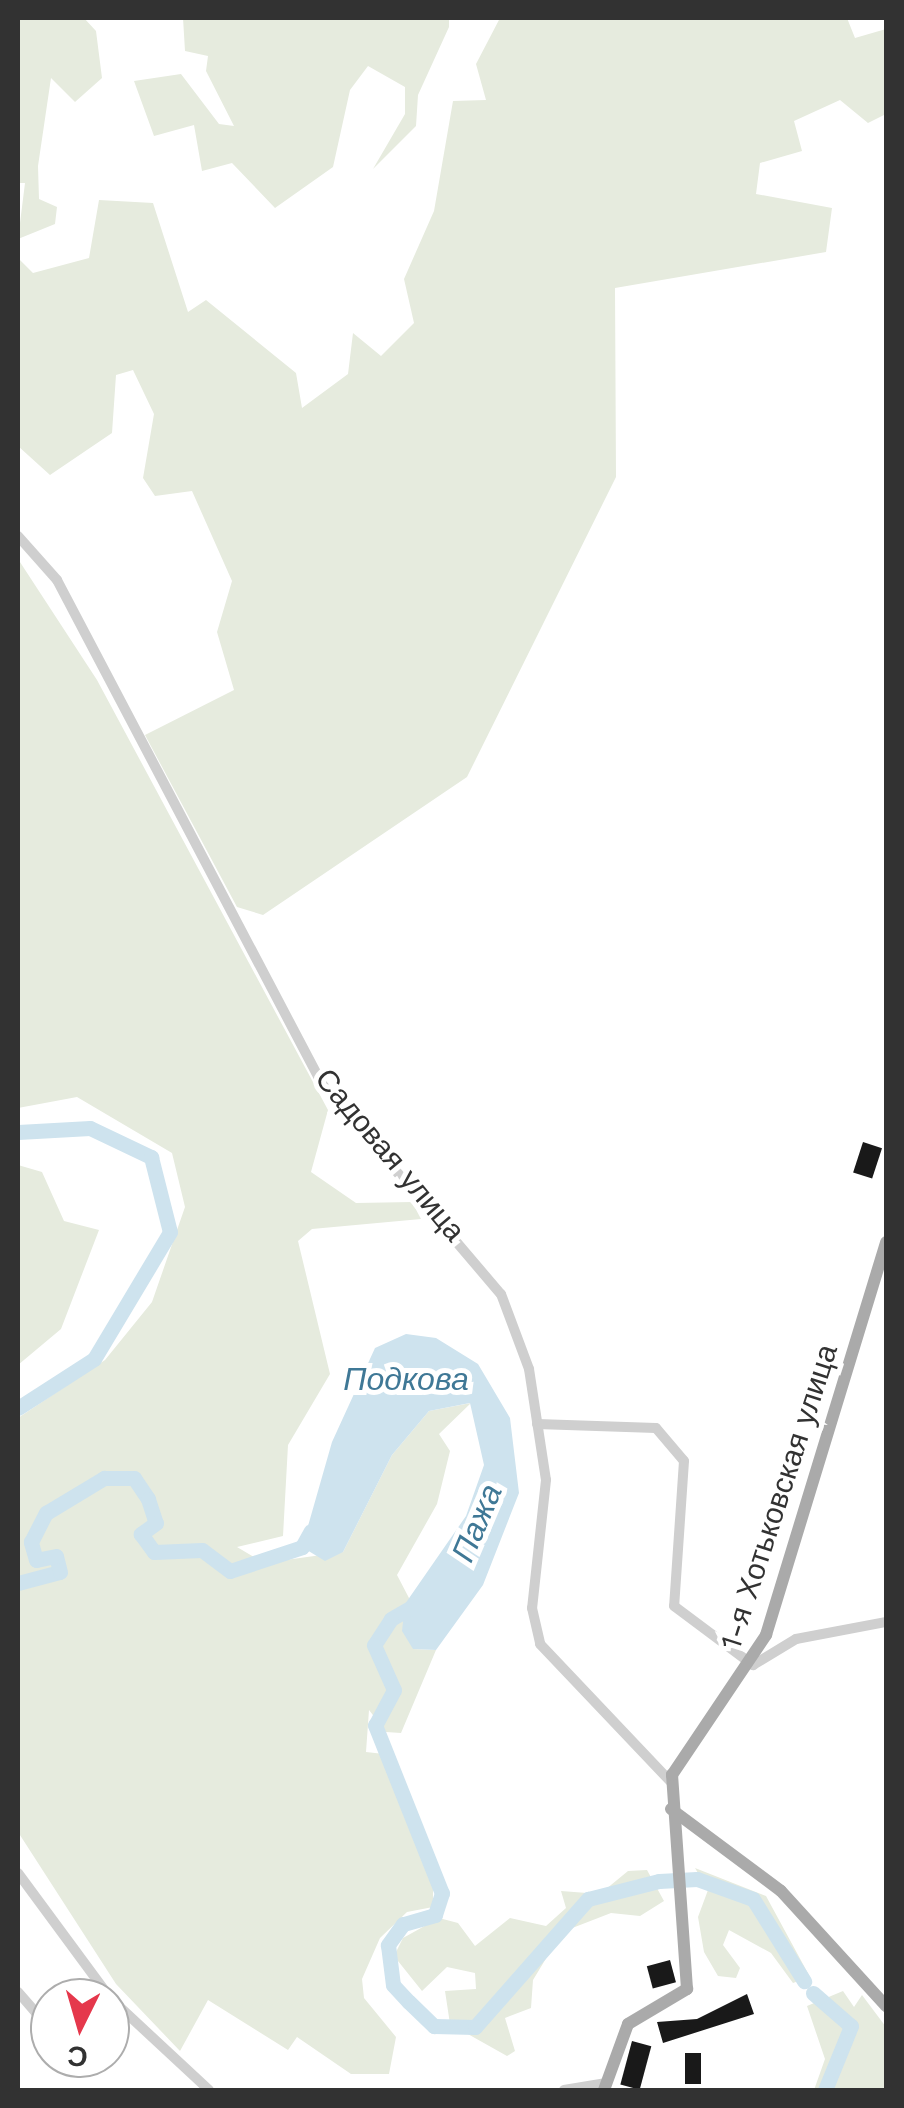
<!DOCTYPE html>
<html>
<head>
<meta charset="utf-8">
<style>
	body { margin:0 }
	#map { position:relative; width:904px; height:2108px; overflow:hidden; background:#fff; font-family:"Work Sans",sans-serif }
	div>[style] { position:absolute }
	.green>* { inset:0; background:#e6ebde }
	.water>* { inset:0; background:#cee3ee }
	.river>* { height:15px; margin:-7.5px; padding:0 7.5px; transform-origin:7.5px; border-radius:7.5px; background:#cee3ee }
	.building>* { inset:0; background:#191919; transform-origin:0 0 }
	.minor>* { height:10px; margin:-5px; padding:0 5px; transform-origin:5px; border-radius:5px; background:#cfcfcf }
	.major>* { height:12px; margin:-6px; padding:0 6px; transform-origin:6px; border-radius:6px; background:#aaa }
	span { translate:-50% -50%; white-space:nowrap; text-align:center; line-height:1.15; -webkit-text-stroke:10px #fff; paint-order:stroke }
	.street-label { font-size:30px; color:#323232 }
	.water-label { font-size:32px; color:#3f7896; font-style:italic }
	.frame { position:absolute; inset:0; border:20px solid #323232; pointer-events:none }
	.north { position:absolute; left:30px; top:1978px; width:100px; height:100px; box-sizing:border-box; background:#fff; border:2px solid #adadad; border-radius:50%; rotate:185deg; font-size:28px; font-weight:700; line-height:40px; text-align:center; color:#323232 }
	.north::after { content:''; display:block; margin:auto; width:35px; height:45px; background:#e5384c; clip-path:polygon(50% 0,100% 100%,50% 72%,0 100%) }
</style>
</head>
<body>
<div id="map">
	<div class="green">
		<i style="clip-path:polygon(18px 18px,84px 18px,96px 31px,102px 78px,75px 102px,51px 78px,38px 166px,39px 199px,57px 207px,55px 224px,18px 239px,25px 183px,18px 183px)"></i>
		<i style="clip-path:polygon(183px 18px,449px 18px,449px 27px,418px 95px,416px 126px,373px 169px,405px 114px,405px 87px,368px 66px,350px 90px,333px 167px,275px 208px,232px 163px,202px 171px,194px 125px,154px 136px,134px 81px,181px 74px,219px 124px,234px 126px,206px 71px,208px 56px,185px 51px)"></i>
		<i style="clip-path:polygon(500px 18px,847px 18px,855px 38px,886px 29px,886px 114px,868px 123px,840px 100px,794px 121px,802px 151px,760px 163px,756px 194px,832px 208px,826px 252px,615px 288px,616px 477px,467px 777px,263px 915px,237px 907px,145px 735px,234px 690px,217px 632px,232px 581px,192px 491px,155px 496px,143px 478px,154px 414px,133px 370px,116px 375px,112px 433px,50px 475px,18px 446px,18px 258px,33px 273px,89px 258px,99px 200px,153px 203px,188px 312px,206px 300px,296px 373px,302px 408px,348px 374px,353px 333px,381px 356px,414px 323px,404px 279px,434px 211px,453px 101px,486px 100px,476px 64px)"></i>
		<i style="clip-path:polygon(18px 559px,97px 680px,328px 1110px,311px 1172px,356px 1203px,412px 1202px,421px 1219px,312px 1229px,298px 1241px,330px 1374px,288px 1445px,283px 1536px,237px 1547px,264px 1563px,343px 1552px,392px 1455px,429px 1411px,471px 1403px,439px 1434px,450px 1451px,437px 1504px,397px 1575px,409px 1598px,413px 1649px,436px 1650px,401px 1733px,386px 1732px,369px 1710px,366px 1752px,384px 1754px,433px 1888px,433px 1907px,407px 1912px,380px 1938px,362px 1979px,364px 1998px,396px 2037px,389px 2074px,351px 2074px,297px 2037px,288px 2050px,208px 2000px,180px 2051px,116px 1984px,18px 1832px,18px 1586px,27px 1583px,18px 1580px,18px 1418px,105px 1360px,152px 1302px,185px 1207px,172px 1153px,77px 1097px,18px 1108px)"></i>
		<i style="clip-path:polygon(18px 1165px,42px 1172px,64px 1221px,99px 1230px,61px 1329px,18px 1365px)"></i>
		<i style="clip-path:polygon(695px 1868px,766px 1896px,810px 1977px,793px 1983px,771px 1953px,729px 1930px,723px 1945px,740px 1968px,736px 1978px,718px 1976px,704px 1952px,698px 1917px,708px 1890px)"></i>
		<i style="clip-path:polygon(647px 1870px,664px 1901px,640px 1916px,611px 1913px,562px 1932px,533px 1980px,531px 2008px,505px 2018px,515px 2051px,507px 2056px,450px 2024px,445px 1991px,476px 1989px,475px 1973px,447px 1967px,422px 1991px,394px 1956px,403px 1938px,439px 1918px,458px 1923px,475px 1946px,510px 1918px,546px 1926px,566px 1908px,561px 1891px,600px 1894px,628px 1871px)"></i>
		<i style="clip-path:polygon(843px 1991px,854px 2007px,862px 1995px,886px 2027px,886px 2090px,814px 2090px,825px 2059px,807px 2006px)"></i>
	</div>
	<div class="water">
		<i style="clip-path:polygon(406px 1334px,436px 1338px,478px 1364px,510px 1418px,519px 1493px,483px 1585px,436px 1650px,413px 1649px,402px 1631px,405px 1604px,466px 1516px,484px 1465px,470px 1403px,429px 1411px,392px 1455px,343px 1552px,325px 1561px,302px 1547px,332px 1442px,375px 1348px)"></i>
	</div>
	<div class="river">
		<i style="left:18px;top:1132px;width:72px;rotate:-3.2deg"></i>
		<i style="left:90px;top:1128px;width:68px;rotate:25.4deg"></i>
		<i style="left:151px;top:1157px;width:77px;rotate:75.8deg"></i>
		<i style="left:170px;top:1232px;width:148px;rotate:120.9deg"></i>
		<i style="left:94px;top:1359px;width:90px;rotate:147.2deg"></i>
		<i style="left:18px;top:1583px;width:43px;rotate:-14.7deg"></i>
		<i style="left:60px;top:1572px;width:16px;rotate:-104deg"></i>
		<i style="left:56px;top:1556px;width:20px;rotate:169deg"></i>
		<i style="left:36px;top:1560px;width:19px;rotate:-106deg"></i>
		<i style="left:31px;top:1542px;width:33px;rotate:-63deg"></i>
		<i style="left:46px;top:1513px;width:68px;rotate:-31.1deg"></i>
		<i style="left:104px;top:1478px;width:30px"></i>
		<i style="left:134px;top:1478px;width:25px;rotate:56deg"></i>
		<i style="left:148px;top:1499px;width:25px;rotate:72deg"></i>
		<i style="left:156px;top:1523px;width:19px;rotate:144deg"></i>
		<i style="left:141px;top:1534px;width:22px;rotate:54deg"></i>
		<i style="left:154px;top:1552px;width:48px;rotate:-2.4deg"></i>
		<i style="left:202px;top:1550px;width:35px;rotate:37deg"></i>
		<i style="left:230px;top:1571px;width:76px;rotate:-18.4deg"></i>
		<i style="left:302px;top:1547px;width:18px;rotate:-61deg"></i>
		<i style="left:422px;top:1601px;width:36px;rotate:150deg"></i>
		<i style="left:391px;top:1619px;width:31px;rotate:123deg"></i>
		<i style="left:374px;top:1645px;width:49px;rotate:66deg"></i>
		<i style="left:394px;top:1690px;width:40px;rotate:118deg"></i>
		<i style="left:375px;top:1725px;width:181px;rotate:68.3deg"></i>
		<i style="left:442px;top:1893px;width:23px;rotate:108deg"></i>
		<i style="left:435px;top:1915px;width:33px;rotate:164deg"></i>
		<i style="left:403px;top:1924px;width:26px;rotate:126deg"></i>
		<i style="left:388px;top:1945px;width:40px;rotate:82.9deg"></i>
		<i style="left:393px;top:1985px;width:23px;rotate:47deg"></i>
		<i style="left:409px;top:2002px;width:35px;rotate:44deg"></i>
		<i style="left:434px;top:2026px;width:41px;rotate:1.4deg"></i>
		<i style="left:475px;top:2027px;width:171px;rotate:-48.6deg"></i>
		<i style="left:588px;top:1899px;width:73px;rotate:-14.2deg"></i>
		<i style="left:659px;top:1881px;width:38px;rotate:-3deg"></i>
		<i style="left:697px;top:1879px;width:59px;rotate:19.7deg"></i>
		<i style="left:753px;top:1899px;width:97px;rotate:58.1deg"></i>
		<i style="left:813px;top:1993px;width:50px;rotate:41deg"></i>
		<i style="left:851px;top:2026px;width:69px;rotate:112.1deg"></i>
	</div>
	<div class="building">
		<i style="left:863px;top:1142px;width:20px;height:32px;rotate:18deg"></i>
		<i style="left:670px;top:1960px;width:23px;height:24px;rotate:75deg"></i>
		<i style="clip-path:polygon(747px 1994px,754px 2014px,663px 2043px,657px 2022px,697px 2019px)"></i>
		<i style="left:632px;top:2041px;width:20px;height:45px;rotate:15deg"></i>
		<i style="left:685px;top:2053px;width:16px;height:31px"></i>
	</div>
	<div class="minor">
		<i style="left:18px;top:536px;width:59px;rotate:48.4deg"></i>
		<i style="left:57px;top:580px;width:569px;rotate:62.26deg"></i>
		<i style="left:322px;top:1084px;width:276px;rotate:49.6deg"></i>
		<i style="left:501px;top:1294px;width:80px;rotate:69.5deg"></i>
		<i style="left:529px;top:1369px;width:112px;rotate:81.3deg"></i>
		<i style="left:546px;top:1480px;width:129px;rotate:96.2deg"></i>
		<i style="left:532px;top:1608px;width:37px;rotate:77deg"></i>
		<i style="left:540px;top:1644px;width:189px;rotate:46.5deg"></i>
		<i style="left:537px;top:1424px;width:119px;rotate:1.9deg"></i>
		<i style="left:656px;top:1428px;width:43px;rotate:49.7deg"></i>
		<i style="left:684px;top:1461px;width:145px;rotate:93.9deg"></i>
		<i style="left:674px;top:1606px;width:99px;rotate:36.8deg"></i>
		<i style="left:753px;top:1665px;width:50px;rotate:-31.2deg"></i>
		<i style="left:796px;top:1639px;width:92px;rotate:-10.7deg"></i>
		<i style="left:18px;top:1873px;width:155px;rotate:53.6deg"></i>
		<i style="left:18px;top:1992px;width:28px;rotate:49deg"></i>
		<i style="left:36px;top:2013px;width:14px;rotate:4deg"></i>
		<i style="left:110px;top:1998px;width:135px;rotate:42.9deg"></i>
		<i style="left:564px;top:2090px;width:43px;rotate:-9.5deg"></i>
	</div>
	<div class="major">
		<i style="left:671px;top:1809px;width:137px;rotate:36.7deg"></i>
		<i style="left:781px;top:1891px;width:156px;rotate:47.6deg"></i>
		<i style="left:604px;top:2090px;width:70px;rotate:-70deg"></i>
		<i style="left:628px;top:2024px;width:69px;rotate:-30.7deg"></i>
		<i style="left:687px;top:1989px;width:215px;rotate:-94deg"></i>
		<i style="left:672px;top:1775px;width:169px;rotate:-56.1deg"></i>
		<i style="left:766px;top:1635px;width:411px;rotate:-73deg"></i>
	</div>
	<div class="street-label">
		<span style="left:390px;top:1155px;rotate:50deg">Садовая улица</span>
		<span style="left:779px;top:1497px;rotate:-72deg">1-я Хотьковская улица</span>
	</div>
	<div class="water-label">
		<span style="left:406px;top:1379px">Подкова</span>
		<span style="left:477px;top:1523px;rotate:-67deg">Пажа</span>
	</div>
	<div class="frame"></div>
	<div class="north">С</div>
</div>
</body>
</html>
